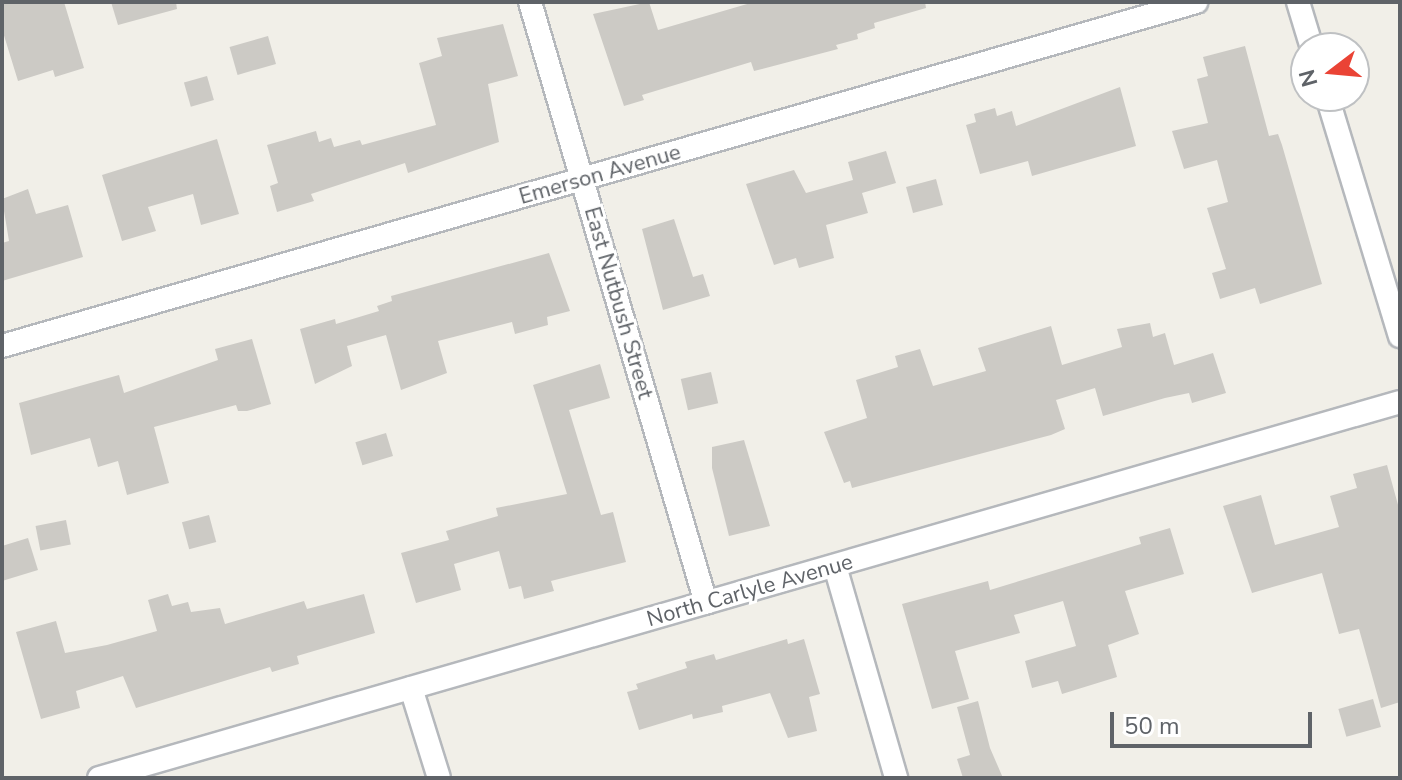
<!DOCTYPE html>
<html>
<head>
<meta charset="utf-8">
<style>
	body { margin:0 }
	#map { position:relative; width:1402px; height:780px; overflow:hidden; background:#f1efe8; font-family:"Nunito Sans",sans-serif }
	div>[style] { position:absolute }
	.building>* { inset:0; background:#cccac5; transform-origin:0 0 }
	.roads { filter:drop-shadow(2px 0 #b5b8bc) drop-shadow(-2px 0 #b5b8bc) drop-shadow(0 2px #b5b8bc) drop-shadow(0 -2px #b5b8bc) }
	.minor>* { height:22px; margin:-11px; padding:0 11px; transform-origin:11px; border-radius:11px; background:#fff }
	span { translate:-50% -50%; white-space:nowrap; text-align:center; line-height:1.15; -webkit-text-stroke:6px #fff; paint-order:stroke }
	.street-label { font-size:22px; color:#5f6368 }
	.frame { position:absolute; inset:0; border:4px solid #5f6368; pointer-events:none }
	.north { position:absolute; left:1290px; top:32px; width:80px; height:80px; box-sizing:border-box; background:#fff; border:2px solid #bfc1c3; border-radius:50%; rotate:254deg; font-size:22px; font-weight:700; line-height:32px; text-align:center; color:#5f6368 }
	.north::after { content:''; display:block; margin:auto; width:28px; height:36px; background:#ea4335; clip-path:polygon(50% 0,100% 100%,50% 72%,0 100%) }
	.scale { position:absolute; left:1110px; top:712px; width:202px; height:36px; box-sizing:border-box; border:4px solid #5f6368; border-top:0; padding-left:10px; font-size:24px; line-height:28px; white-space:nowrap; color:#5f6368; -webkit-text-stroke:6px #fff; paint-order:stroke }
</style>
</head>
<body>
<div id="map">
	<div class="building">
		<i style="clip-path:polygon(2px 2px,64px 2px,84px 68px,55px 77px,53px 70px,18px 81px,2px 29px)"></i>
		<i style="clip-path:polygon(111px 2px,176px 2px,177px 9px,118px 25px)"></i>
		<i style="clip-path:polygon(649px 2px,658px 30px,754px 2px,925px 2px,926px 8px,874px 23px,875px 28px,857px 34px,858px 39px,836px 45px,838px 49px,754px 71px,751px 62px,642px 95px,644px 100px,624px 106px,593px 14px)"></i>
		<i style="clip-path:polygon(503px 24px,518px 76px,488px 84px,499px 142px,408px 173px,405px 163px,311px 194px,314px 201px,277px 212px,270px 186px,278px 183px,267px 145px,316px 131px,319px 142px,331px 138px,334px 147px,360px 140px,362px 145px,436px 125px,419px 63px,442px 56px,437px 38px)"></i>
		<i style="left:268px;top:36px;width:29px;height:40px;rotate:74deg"></i>
		<i style="clip-path:polygon(1245px 46px,1269px 136px,1278px 134px,1282px 145px,1322px 284px,1260px 304px,1255px 288px,1220px 299px,1212px 273px,1226px 269px,1207px 208px,1228px 202px,1217px 160px,1184px 169px,1172px 131px,1208px 123px,1197px 79px,1208px 76px,1203px 57px)"></i>
		<i style="left:207px;top:76px;width:25px;height:24px;rotate:74deg"></i>
		<i style="clip-path:polygon(1120px 87px,1136px 146px,1032px 176px,1028px 161px,980px 174px,966px 125px,976px 122px,974px 114px,995px 108px,997px 116px,1012px 111px,1016px 126px)"></i>
		<i style="clip-path:polygon(217px 139px,239px 214px,201px 225px,193px 194px,148px 207px,156px 231px,122px 241px,102px 175px)"></i>
		<i style="clip-path:polygon(886px 151px,896px 183px,862px 193px,868px 213px,826px 225px,834px 258px,799px 268px,796px 258px,774px 265px,746px 184px,794px 170px,806px 193px,853px 180px,848px 162px)"></i>
		<i style="left:936px;top:179px;width:27px;height:31px;rotate:75deg"></i>
		<i style="clip-path:polygon(28px 189px,36px 214px,68px 205px,83px 257px,2px 281px,2px 243px,9px 241px,2px 199px)"></i>
		<i style="clip-path:polygon(674px 219px,693px 277px,703px 274px,710px 296px,663px 310px,642px 229px)"></i>
		<i style="clip-path:polygon(549px 253px,570px 311px,547px 317px,548px 325px,515px 334px,512px 322px,438px 341px,447px 373px,401px 390px,386px 335px,347px 346px,352px 366px,315px 384px,300px 329px,335px 319px,336px 324px,379px 311px,377px 306px,392px 301px,391px 296px)"></i>
		<i style="clip-path:polygon(1150px 323px,1153px 337px,1165px 333px,1174px 365px,1213px 353px,1226px 393px,1192px 403px,1189px 393px,1165px 398px,1103px 416px,1095px 388px,1056px 400px,1065px 429px,1051px 435px,852px 488px,850px 481px,844px 483px,824px 432px,867px 418px,856px 380px,898px 367px,895px 356px,920px 349px,933px 386px,986px 371px,978px 348px,1051px 326px,1062px 365px,1122px 347px,1117px 329px)"></i>
		<i style="clip-path:polygon(252px 339px,271px 404px,247px 411px,238px 411px,236px 405px,154px 427px,169px 483px,127px 495px,118px 461px,98px 467px,90px 438px,31px 455px,19px 403px,119px 375px,124px 393px,218px 360px,215px 349px)"></i>
		<i style="clip-path:polygon(600px 364px,610px 398px,569px 410px,601px 515px,613px 512px,626px 562px,551px 581px,554px 591px,524px 599px,521px 586px,509px 589px,499px 551px,454px 564px,461px 590px,416px 603px,401px 553px,449px 540px,446px 531px,498px 516px,496px 508px,567px 494px,533px 385px)"></i>
		<i style="left:711px;top:372px;width:32px;height:31px;rotate:77deg"></i>
		<i style="left:386px;top:433px;width:24px;height:32px;rotate:73deg"></i>
		<i style="clip-path:polygon(744px 440px,770px 526px,729px 536px,712px 468px,712px 447px)"></i>
		<i style="clip-path:polygon(1387px 465px,1400px 512px,1400px 702px,1381px 708px,1359px 629px,1339px 634px,1322px 573px,1252px 593px,1223px 506px,1261px 495px,1275px 545px,1339px 527px,1330px 496px,1357px 488px,1353px 474px)"></i>
		<i style="left:209px;top:515px;width:28px;height:28px;rotate:75deg"></i>
		<i style="left:66px;top:520px;width:25px;height:31px;rotate:79deg"></i>
		<i style="clip-path:polygon(1170px 528px,1184px 574px,1125px 591px,1139px 634px,1108px 645px,1117px 677px,1062px 694px,1058px 681px,1032px 688px,1025px 661px,1076px 646px,1063px 601px,1014px 615px,1020px 633px,955px 651px,969px 699px,932px 709px,902px 604px,988px 581px,990px 590px,1141px 544px,1139px 537px)"></i>
		<i style="clip-path:polygon(28px 538px,38px 570px,2px 581px,2px 546px)"></i>
		<i style="clip-path:polygon(168px 594px,172px 606px,188px 602px,191px 612px,220px 608px,225px 624px,304px 601px,307px 609px,364px 594px,375px 633px,297px 656px,299px 664px,272px 672px,270px 667px,136px 708px,123px 676px,76px 691px,80px 708px,41px 719px,16px 632px,56px 621px,65px 653px,107px 645px,157px 631px,148px 600px)"></i>
		<i style="clip-path:polygon(787px 639px,788px 644px,804px 639px,820px 694px,809px 697px,817px 731px,788px 738px,770px 693px,722px 706px,723px 712px,693px 719px,692px 714px,639px 730px,627px 692px,638px 689px,636px 684px,687px 668px,685px 662px,714px 654px,716px 660px)"></i>
		<i style="left:1373px;top:699px;width:29px;height:36px;rotate:74deg"></i>
		<i style="clip-path:polygon(978px 701px,990px 748px,1003px 778px,963px 778px,957px 759px,970px 755px,957px 707px)"></i>
	</div>
	<div class="roads">
		<div class="minor">
			<i style="left:530px;top:2px;width:626px;rotate:73.68deg"></i>
			<i style="left:1298px;top:2px;width:48px;rotate:73.1deg"></i>
			<i style="left:1327px;top:96px;width:251px;rotate:73.1deg"></i>
			<i style="left:2px;top:346px;width:1243px;rotate:-16.07deg"></i>
			<i style="left:835px;top:566px;width:221px;rotate:73.9deg"></i>
			<i style="left:411px;top:688px;width:94px;rotate:72.7deg"></i>
			<i style="left:99px;top:778px;width:1354px;rotate:-16.12deg"></i>
		</div>
	</div>
	<div class="street-label">
		<span style="left:600px;top:175px;rotate:-16deg">Emerson Avenue</span>
		<span style="left:618px;top:303px;rotate:74deg">East Nutbush Street</span>
		<span style="left:750px;top:591px;rotate:-16deg">North Carlyle Avenue</span>
	</div>
	<div class="frame"></div>
	<div class="north">N</div>
	<div class="scale">50 m</div>
</div>
</body>
</html>
